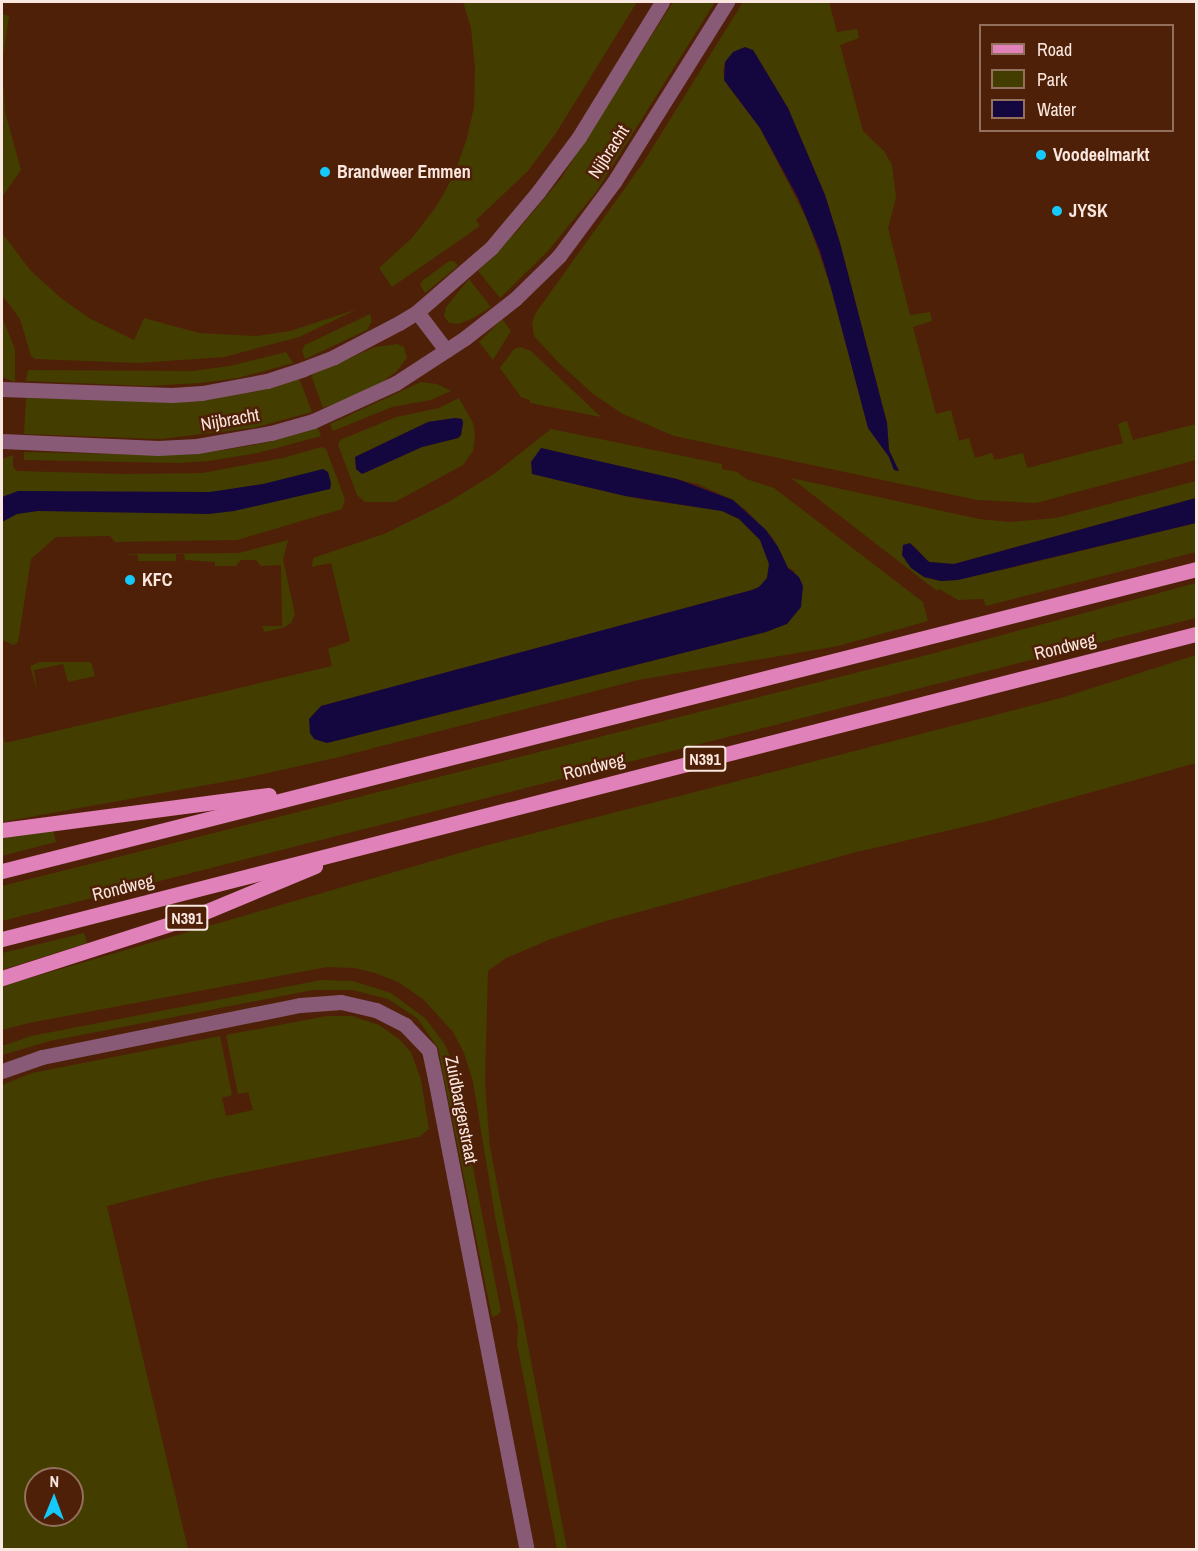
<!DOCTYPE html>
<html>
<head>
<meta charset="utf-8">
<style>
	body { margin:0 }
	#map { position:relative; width:1198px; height:1551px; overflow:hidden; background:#4f2008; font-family:"Archivo Narrow",sans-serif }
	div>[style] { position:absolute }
	.green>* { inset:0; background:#433d00 }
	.water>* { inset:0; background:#140740 }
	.minor>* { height:15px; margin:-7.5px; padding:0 7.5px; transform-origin:7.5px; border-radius:7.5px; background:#895a75 }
	.tertiary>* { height:15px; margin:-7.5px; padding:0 7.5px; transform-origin:7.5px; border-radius:7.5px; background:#895a75 }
	.primary>* { height:15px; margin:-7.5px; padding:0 7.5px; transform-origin:7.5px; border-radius:7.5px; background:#e081ba }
	.dots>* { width:16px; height:16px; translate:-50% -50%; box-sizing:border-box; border:3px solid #4f2008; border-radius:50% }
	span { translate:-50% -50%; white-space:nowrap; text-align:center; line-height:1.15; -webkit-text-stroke:5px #4f2008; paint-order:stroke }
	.shield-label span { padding:2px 4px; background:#4f2008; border:2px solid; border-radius:4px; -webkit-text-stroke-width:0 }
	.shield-label { font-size:16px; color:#fae7df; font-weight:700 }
	.street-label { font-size:18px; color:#fae7df }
	.poi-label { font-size:18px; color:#fae7df; font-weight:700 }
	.left { translate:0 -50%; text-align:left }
	.frame { position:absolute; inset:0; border:3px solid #fae7df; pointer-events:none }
	.legend { position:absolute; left:979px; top:24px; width:195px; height:108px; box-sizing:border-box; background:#4f2008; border:2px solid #93705e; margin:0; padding:8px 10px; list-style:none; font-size:18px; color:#fae7df }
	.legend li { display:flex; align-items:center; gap:12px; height:30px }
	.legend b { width:30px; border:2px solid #93705e }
	.north { position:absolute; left:24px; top:1467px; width:60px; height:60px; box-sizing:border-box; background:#4f2008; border:2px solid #93705e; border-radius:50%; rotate:1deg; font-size:16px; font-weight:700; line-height:24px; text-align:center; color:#fae7df }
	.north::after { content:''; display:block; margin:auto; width:21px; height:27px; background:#15cafb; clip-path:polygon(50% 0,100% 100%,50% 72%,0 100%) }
</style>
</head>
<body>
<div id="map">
	<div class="green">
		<i style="clip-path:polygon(463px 2px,637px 2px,556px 133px,528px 171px,476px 220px,480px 226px,392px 287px,379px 268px,412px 238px,436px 207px,454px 175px,467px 138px,474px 107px,475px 68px,471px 28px)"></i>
		<i style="clip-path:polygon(673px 2px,715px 2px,596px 192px,548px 251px,500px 298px,478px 271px,518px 230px,562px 177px)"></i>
		<i style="clip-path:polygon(evenodd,743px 2px,829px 2px,837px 32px,857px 29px,859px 38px,840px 45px,863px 131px,884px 151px,892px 165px,896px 198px,888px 228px,910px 315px,930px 312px,932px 321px,913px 327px,936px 414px,951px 410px,959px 441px,969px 438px,975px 458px,992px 453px,995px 460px,1023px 453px,1027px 468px,1123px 443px,1118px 424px,1127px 421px,1133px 440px,1196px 424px,1196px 460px,1036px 503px,977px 500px,674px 436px,621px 413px,592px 393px,559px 363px,534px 336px,532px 324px,535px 314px,643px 163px,743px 2px,753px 50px,788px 108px,825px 195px,840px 243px,887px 423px,889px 450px,898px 471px,894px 470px,889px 457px,868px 427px,831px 288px,808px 222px,760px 128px,728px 86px,723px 73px,725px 62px,753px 50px)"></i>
		<i style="clip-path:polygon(2px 14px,9px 16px,2px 63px,5px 112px,21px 170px,2px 197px)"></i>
		<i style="clip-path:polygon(2px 233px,31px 271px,61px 298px,89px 318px,134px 340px,144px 318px,199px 333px,257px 336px,290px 331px,358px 309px,299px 337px,224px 357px,138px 363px,35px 359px,31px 356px,20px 319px,2px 295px)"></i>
		<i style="clip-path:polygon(449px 261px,454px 261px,458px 266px,425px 293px,420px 285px,422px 281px)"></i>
		<i style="clip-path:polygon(469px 279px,491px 307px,473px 318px,459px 324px,449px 323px,444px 316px,446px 307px)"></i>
		<i style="clip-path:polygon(370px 314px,372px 321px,367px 330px,305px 359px,302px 351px,305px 345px)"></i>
		<i style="clip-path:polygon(2px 317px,15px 349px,15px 382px,2px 377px)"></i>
		<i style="clip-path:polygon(502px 319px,511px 331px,493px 360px,479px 342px)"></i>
		<i style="clip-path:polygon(397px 344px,404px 347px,407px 358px,396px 372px,372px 389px,323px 408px,311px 375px,375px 347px)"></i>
		<i style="clip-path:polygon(520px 347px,531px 351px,601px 417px,530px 403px,530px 400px,521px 397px,500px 368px,514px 349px)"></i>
		<i style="clip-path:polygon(286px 352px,293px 363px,238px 378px,200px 383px,147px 386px,26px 381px,28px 370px,193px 371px,230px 366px)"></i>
		<i style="clip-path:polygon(299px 378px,312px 412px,253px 428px,160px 439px,24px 434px,26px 398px,191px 401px,253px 392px)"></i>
		<i style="clip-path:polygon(421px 382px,437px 384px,451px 391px,431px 400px,392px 407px,333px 431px,330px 424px)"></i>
		<i style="clip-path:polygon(evenodd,459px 398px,473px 423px,475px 435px,473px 451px,463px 465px,395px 502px,365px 502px,357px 495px,338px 445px,340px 440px,396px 417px,439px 408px,459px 398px,455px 418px,462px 419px,463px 423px,461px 435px,458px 438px,422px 447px,362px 474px,355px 457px,428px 422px,455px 418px)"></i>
		<i style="clip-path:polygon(318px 428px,321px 436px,258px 453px,209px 461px,179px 463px,24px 460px,24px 452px,151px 455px,224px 450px,264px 443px)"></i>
		<i style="clip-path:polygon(evenodd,551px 429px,722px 464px,722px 469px,737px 472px,746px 479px,774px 488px,923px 602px,928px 621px,838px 646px,638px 680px,335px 758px,240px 779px,2px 822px,2px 732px,5px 743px,332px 666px,328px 649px,350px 641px,331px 563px,312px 567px,313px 558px,384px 534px,447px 503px,494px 474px,551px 429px,541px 448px,698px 484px,733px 500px,747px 511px,773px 538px,788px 568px,795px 571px,766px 632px,327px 743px,321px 706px,752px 590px,759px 587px,767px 578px,769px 564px,760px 540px,739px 519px,722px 511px,640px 499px,553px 479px,541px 448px)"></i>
		<i style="clip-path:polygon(321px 447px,326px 449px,345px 499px,342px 509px,237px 540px,115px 542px,110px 536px,56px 537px,31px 559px,18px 642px,14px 645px,2px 640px,2px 459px,13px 455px,13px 467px,17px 471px,125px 474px,202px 473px,283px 458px)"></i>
		<i style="clip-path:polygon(791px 478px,979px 519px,1010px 522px,1056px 518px,1196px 481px,1196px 498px,954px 564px,929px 562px,913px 545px,905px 561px,924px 577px,941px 581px,1007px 569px,1196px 523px,1196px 552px,986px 606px,983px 599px,958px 600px,939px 589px,937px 591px)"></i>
		<i style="clip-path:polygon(288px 540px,283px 560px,295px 614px,291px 623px,285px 627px,265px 632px,262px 626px,282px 626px,281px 565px,261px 566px,256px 560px,241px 560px,236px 566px,215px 566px,215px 562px,185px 560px,184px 554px,176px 554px,176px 561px,138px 561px,138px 555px,120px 554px,239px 553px)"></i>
		<i style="clip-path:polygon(1196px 583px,1196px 618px,2px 921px,2px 886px,927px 655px)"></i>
		<i style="clip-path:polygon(1196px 655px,1196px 763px,988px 821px,853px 853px,599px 923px,551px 939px,506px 958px,488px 971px,485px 1082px,490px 1147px,567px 1549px,557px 1549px,517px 1344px,518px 1327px,496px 1222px,473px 1082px,464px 1053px,453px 1032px,423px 999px,398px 982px,375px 973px,355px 968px,327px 967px,29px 1023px,2px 1030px,2px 986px,484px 846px,1061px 698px)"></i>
		<i style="clip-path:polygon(40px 662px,91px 662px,95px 676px,68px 682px,63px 664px,34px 670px,37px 690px,30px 666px)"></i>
		<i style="clip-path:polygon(53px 830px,56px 842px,2px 856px,2px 838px)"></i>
		<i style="clip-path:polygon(84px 933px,87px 943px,2px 970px,2px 953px)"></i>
		<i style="clip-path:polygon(321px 980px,353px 981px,391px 993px,426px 1019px,446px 1046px,462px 1091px,469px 1147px,501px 1312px,496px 1316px,492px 1317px,438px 1048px,417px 1018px,388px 999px,352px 990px,313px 990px,50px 1041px,2px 1055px,2px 1046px,31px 1036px)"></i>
		<i style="clip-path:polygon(evenodd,327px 1016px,352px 1016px,379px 1025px,399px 1039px,411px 1052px,421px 1080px,429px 1129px,419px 1137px,212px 1179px,107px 1206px,188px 1549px,2px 1549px,2px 1085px,32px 1073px,220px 1036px,232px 1095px,222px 1098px,226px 1116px,253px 1110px,248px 1092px,238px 1094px,226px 1035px,327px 1016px,36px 1479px,72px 1479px,72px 1515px,36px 1515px,36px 1479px)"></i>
	</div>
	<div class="water">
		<i style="clip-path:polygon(745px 47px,753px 50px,788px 108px,825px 195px,840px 243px,887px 423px,889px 450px,899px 471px,894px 470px,889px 457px,868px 428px,831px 288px,820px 251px,798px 198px,760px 128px,724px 80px,725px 62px,733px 52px)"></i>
		<i style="clip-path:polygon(455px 418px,462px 419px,463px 423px,461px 435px,458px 438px,422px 447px,362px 474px,356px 469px,355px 457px,428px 422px)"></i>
		<i style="clip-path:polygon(541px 448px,677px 479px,733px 500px,766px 530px,778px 547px,788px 568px,799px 577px,803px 586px,801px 607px,787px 624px,766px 632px,327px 743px,314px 739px,310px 733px,309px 719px,321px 706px,752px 590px,759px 587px,767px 578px,769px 564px,760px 540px,739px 519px,722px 511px,625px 496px,532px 474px,531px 462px)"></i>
		<i style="clip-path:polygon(323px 469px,328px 472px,331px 483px,330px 489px,234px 511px,209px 514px,38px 511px,17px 514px,2px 522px,2px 497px,18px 491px,210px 492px,263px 484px)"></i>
		<i style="clip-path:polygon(1196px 498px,1196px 523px,958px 580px,941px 581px,924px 577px,911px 568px,902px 555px,903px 545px,910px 543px,929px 562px,954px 564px)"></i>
	</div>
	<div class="minor">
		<i style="left:417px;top:312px;width:48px;rotate:52.7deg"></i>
		<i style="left:2px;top:389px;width:170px;rotate:2deg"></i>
		<i style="left:172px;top:395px;width:30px;rotate:-4deg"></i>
		<i style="left:202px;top:393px;width:66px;rotate:-10.5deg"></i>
		<i style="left:267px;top:381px;width:38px;rotate:-18deg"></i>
		<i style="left:303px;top:369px;width:33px;rotate:-21deg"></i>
		<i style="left:334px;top:357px;width:73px;rotate:-27.6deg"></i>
		<i style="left:399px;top:323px;width:21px;rotate:-31deg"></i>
		<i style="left:417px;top:312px;width:98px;rotate:-40.9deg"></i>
		<i style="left:491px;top:248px;width:73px;rotate:-50deg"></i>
		<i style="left:538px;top:192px;width:69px;rotate:-53.3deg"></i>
		<i style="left:579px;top:137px;width:158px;rotate:-58.4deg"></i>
		<i style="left:2px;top:441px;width:156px;rotate:2.6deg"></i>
		<i style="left:158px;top:448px;width:39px;rotate:-3deg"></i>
		<i style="left:197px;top:446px;width:75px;rotate:-10deg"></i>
		<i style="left:271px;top:433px;width:44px;rotate:-15.9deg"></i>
		<i style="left:313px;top:421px;width:91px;rotate:-24.6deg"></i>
		<i style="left:396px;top:383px;width:82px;rotate:-33.1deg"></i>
		<i style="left:465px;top:338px;width:63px;rotate:-38deg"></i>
		<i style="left:515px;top:299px;width:62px;rotate:-44.3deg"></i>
		<i style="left:559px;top:256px;width:92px;rotate:-53.4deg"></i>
		<i style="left:614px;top:182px;width:213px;rotate:-57.9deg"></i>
	</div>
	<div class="tertiary">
		<i style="left:2px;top:1071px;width:42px;rotate:-19.3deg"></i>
		<i style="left:42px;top:1057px;width:263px;rotate:-11.4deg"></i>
		<i style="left:300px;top:1005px;width:41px;rotate:-4.2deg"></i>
		<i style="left:341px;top:1002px;width:36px;rotate:13deg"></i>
		<i style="left:376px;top:1010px;width:33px;rotate:27deg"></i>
		<i style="left:405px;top:1025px;width:35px;rotate:46deg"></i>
		<i style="left:429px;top:1050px;width:29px;rotate:78deg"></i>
		<i style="left:435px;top:1078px;width:481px;rotate:79deg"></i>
	</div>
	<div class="primary">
		<i style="left:2px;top:830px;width:269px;rotate:-7.5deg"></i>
		<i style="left:2px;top:871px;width:1232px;rotate:-14.19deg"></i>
		<i style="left:2px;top:939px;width:1232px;rotate:-14.33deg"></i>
		<i style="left:2px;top:978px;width:203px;rotate:-17.8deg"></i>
		<i style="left:195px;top:916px;width:130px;rotate:-22.6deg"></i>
	</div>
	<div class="dots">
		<i style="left:1041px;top:155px;background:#15cafb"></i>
		<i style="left:325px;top:172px;background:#15cafb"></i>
		<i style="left:1057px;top:211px;background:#15cafb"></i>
		<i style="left:130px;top:580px;background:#15cafb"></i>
	</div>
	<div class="shield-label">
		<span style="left:705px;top:759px">N391</span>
		<span style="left:187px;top:918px">N391</span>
	</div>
	<div class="street-label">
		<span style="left:609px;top:152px;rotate:-57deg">Nijbracht</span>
		<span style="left:230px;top:420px;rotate:-10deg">Nijbracht</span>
		<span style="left:1065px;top:647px;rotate:-14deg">Rondweg</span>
		<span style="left:594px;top:767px;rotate:-14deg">Rondweg</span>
		<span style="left:123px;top:888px;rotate:-14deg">Rondweg</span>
		<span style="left:461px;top:1110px;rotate:79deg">Zuidbargerstraat</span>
	</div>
	<div class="poi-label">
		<span class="left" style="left:1053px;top:155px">Voodeelmarkt</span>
		<span class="left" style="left:337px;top:172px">Brandweer Emmen</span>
		<span class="left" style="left:1069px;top:211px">JYSK</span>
		<span class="left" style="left:142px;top:580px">KFC</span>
	</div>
	<div class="frame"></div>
	<ul class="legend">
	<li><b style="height:8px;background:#e081ba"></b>Road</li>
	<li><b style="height:16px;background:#433d00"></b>Park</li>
	<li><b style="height:16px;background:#140740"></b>Water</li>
	</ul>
	<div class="north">N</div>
</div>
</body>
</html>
